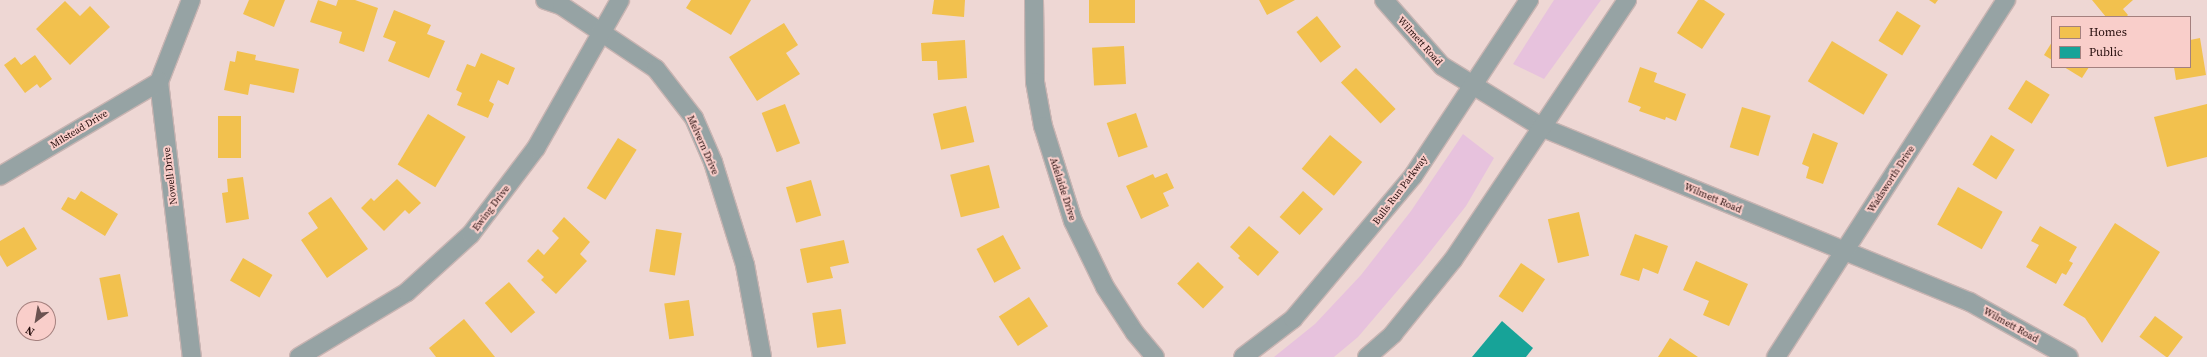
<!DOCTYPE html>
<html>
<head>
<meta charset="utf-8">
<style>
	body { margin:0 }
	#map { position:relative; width:2207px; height:357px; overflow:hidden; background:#eed7d4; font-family:"Source Serif 4",serif }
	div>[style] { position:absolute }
	.green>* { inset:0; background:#e7c2dd }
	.homes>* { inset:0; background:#f2c14e; transform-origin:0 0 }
	.public>* { inset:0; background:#17a398 }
	.roads { filter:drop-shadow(1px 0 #c8b4b2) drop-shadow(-1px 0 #c8b4b2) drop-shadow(0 1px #c8b4b2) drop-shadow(0 -1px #c8b4b2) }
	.minor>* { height:18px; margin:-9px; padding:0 9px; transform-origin:9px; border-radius:9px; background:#96a3a4 }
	span { translate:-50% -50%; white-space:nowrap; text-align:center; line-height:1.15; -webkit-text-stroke:4px #f9ceca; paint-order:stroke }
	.street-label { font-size:10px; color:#240c0b }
	.legend { position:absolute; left:2051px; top:16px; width:140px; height:52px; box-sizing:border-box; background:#f9ceca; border:1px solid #a4807e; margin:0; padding:5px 7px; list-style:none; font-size:12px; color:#240c0b }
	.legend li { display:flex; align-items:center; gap:8px; height:20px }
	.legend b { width:20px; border:1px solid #a4807e }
	.north { position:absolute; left:16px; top:301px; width:40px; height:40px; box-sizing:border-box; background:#f9ceca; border:1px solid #a4807e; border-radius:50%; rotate:211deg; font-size:11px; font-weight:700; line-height:16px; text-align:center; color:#240c0b }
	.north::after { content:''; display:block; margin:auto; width:14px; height:18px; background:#6b5351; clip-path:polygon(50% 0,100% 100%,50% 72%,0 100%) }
</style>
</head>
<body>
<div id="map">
	<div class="green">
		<i style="clip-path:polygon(1554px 0,1601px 0,1544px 79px,1513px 64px)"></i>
		<i style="clip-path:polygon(1463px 134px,1494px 158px,1466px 206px,1422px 262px,1358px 337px,1334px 357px,1274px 357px,1315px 324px,1361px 275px,1411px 211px)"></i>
	</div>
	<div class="homes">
		<i style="clip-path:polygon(249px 0,285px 0,274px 27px,243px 14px)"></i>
		<i style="clip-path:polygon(318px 0,336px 6px,338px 0,355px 0,378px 8px,364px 52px,339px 43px,342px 32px,310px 22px)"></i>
		<i style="clip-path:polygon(691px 0,751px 0,731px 35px,686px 8px)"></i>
		<i style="clip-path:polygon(934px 0,965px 0,964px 17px,932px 14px)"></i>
		<i style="left:1089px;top:0;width:46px;height:23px"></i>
		<i style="clip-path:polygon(1259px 0,1295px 0,1267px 15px)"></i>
		<i style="clip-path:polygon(1698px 0,1704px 0,1725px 14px,1702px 49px,1677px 33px)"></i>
		<i style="clip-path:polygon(1929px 0,1938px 0,1935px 4px)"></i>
		<i style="clip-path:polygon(2092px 0,2133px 0,2123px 9px,2128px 15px,2126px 17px,2106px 17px)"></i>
		<i style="clip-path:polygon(65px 1px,80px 16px,90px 6px,110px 27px,70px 65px,36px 29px)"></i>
		<i style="clip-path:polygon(394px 10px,431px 25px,427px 34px,445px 41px,429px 78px,388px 61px,396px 42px,383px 37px)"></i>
		<i style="left:1897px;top:11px;width:28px;height:35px;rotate:32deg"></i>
		<i style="left:1317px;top:16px;width:39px;height:26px;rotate:52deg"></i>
		<i style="clip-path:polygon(784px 23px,798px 45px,786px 53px,800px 74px,757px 101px,729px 57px)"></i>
		<i style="clip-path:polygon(2200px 38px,2206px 75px,2176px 80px,2174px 67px,2190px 67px,2190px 40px)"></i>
		<i style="clip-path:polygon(965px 40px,967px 78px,938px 80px,937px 61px,922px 61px,921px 43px)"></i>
		<i style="left:1832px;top:41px;width:65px;height:47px;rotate:31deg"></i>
		<i style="clip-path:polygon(2052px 42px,2052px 60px,2044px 55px)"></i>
		<i style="left:1124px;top:46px;width:38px;height:32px;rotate:87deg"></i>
		<i style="clip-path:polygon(237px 51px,256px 55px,255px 60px,299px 69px,294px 93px,250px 84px,248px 95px,224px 90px,230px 61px,235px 62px)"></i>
		<i style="clip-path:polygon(481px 53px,515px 68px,508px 85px,498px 80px,489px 101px,494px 104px,488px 118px,457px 105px,462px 93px,456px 90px,467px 64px,475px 67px)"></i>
		<i style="clip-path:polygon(35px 55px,52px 79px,40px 88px,37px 84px,25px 93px,4px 65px,15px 57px,21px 65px)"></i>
		<i style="clip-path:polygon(1640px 67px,1657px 73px,1654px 82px,1686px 94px,1676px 121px,1666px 117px,1665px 120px,1639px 111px,1641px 107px,1628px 102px)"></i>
		<i style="clip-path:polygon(2064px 67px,2089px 67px,2082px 78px)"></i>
		<i style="left:1356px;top:68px;width:57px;height:21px;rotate:46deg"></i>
		<i style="left:2026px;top:80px;width:28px;height:34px;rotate:32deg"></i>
		<i style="left:785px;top:104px;width:42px;height:25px;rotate:69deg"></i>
		<i style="clip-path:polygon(2207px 104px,2207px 157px,2167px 167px,2154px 117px)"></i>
		<i style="left:966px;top:106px;width:37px;height:34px;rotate:77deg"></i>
		<i style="left:1742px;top:107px;width:30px;height:42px;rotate:17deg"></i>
		<i style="left:1136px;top:113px;width:36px;height:31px;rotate:71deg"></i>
		<i style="left:428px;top:114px;width:44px;height:59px;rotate:31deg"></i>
		<i style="left:218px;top:116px;width:23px;height:42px"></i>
		<i style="clip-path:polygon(1813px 133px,1838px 143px,1823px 184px,1806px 178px,1809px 167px,1802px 164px)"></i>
		<i style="left:1330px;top:135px;width:42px;height:44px;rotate:40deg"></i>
		<i style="left:1991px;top:135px;width:28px;height:35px;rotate:32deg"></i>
		<i style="left:618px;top:138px;width:22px;height:59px;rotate:32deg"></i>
		<i style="left:989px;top:165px;width:44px;height:40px;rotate:76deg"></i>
		<i style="clip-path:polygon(1167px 173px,1174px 188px,1163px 193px,1169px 206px,1141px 219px,1126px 186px,1153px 174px,1155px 178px)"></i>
		<i style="clip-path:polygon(243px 177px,249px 219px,226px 223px,222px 193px,228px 192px,227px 179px)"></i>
		<i style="clip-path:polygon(397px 179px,421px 203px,409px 214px,405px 210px,384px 231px,361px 208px,371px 198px,374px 201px)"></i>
		<i style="left:811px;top:180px;width:37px;height:26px;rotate:74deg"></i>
		<i style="left:1958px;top:187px;width:51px;height:43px;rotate:29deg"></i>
		<i style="clip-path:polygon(81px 191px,118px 214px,105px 236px,61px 209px,68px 197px,75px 200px)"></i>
		<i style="left:1303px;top:191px;width:27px;height:35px;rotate:42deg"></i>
		<i style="clip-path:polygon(331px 197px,368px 249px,327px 278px,301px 240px,318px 228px,308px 213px)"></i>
		<i style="left:1579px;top:212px;width:45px;height:32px;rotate:77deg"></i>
		<i style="clip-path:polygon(564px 217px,590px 242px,580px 254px,587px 261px,556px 294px,541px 280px,544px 277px,527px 261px,538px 249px,544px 255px,559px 238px,552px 231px)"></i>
		<i style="clip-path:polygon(2115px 223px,2160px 252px,2102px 343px,2085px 318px,2063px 305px)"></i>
		<i style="clip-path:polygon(1249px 226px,1279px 252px,1258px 276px,1238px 258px,1240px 256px,1230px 247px)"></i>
		<i style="clip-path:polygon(2040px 226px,2077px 247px,2069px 261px,2073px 263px,2066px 275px,2062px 273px,2056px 284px,2026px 267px,2039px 245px,2031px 241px)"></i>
		<i style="clip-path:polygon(24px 227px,37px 249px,7px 267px,0 255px,0 241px)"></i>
		<i style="left:656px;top:229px;width:26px;height:43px;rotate:9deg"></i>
		<i style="clip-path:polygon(1635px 234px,1668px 246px,1658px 274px,1643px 268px,1639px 281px,1620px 275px)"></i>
		<i style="left:1003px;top:235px;width:38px;height:30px;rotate:62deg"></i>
		<i style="clip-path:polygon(844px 240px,849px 263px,830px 267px,833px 278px,807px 283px,800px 249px)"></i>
		<i style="left:243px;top:258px;width:34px;height:26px;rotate:30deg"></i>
		<i style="clip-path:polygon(1696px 261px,1748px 284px,1729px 326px,1703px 315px,1709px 301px,1683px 290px)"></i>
		<i style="left:1198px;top:262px;width:36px;height:30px;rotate:44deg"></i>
		<i style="left:1521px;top:263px;width:29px;height:40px;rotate:34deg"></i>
		<i style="left:120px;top:274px;width:43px;height:21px;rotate:79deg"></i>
		<i style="left:509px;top:282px;width:40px;height:32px;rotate:49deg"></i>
		<i style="left:1029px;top:297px;width:35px;height:36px;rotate:57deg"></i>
		<i style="left:689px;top:300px;width:36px;height:25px;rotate:82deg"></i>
		<i style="left:841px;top:309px;width:35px;height:29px;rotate:82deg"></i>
		<i style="left:2155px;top:316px;width:35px;height:26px;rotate:37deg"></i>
		<i style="clip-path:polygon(464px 319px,495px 357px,436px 357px,429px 348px)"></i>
		<i style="clip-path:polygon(1670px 338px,1698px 357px,1658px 357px)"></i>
	</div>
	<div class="public">
		<i style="clip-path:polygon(1502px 321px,1533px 348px,1526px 357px,1472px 357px)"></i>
	</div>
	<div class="roads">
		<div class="minor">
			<i style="left:191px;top:0;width:88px;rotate:111.3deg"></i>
			<i style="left:159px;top:82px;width:277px;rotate:83.2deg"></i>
			<i style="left:545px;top:0;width:18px;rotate:19deg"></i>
			<i style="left:562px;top:6px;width:113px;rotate:33.8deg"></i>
			<i style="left:656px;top:69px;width:62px;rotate:52.2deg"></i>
			<i style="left:694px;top:118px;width:48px;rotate:66.6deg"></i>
			<i style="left:713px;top:162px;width:108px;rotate:72.7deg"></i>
			<i style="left:745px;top:265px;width:94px;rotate:79.5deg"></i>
			<i style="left:1034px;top:0;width:82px;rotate:89.3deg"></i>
			<i style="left:1035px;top:82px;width:45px;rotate:79.7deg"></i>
			<i style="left:1043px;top:126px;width:100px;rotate:72.5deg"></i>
			<i style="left:1073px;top:221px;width:73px;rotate:64.1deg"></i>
			<i style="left:1105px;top:287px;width:55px;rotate:56.9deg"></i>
			<i style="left:1135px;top:333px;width:31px;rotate:50deg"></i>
			<i style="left:1384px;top:0;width:88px;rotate:48.7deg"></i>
			<i style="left:1442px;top:66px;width:116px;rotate:31.6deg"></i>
			<i style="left:1541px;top:127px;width:463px;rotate:22.2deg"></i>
			<i style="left:1970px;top:302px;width:113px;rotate:29.1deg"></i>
			<i style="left:0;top:176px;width:185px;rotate:-30.6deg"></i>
			<i style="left:299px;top:357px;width:126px;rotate:-31deg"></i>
			<i style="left:407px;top:292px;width:86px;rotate:-42.2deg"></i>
			<i style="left:471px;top:234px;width:108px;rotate:-52.9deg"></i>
			<i style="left:536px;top:148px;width:170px;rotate:-60.4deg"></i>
			<i style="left:1243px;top:357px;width:63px;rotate:-37.2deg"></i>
			<i style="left:1293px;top:319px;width:187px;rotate:-50deg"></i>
			<i style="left:1413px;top:176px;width:211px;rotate:-56.6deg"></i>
			<i style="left:1367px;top:357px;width:35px;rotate:-41deg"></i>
			<i style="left:1393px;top:334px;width:95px;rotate:-51deg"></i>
			<i style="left:1453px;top:260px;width:313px;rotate:-56.2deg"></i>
			<i style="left:1776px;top:357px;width:425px;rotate:-57.2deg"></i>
		</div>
	</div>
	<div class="street-label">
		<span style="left:1420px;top:41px;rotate:48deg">Wilmett Road</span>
		<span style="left:79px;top:129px;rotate:-31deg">Milstead Drive</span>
		<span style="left:703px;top:145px;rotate:66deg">Melvern Drive</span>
		<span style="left:170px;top:176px;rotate:-97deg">Nowell Drive</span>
		<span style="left:1891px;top:179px;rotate:-57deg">Wadsworth Drive</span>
		<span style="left:1063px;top:189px;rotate:72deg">Adelaide Drive</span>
		<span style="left:1400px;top:190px;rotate:-53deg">Bulls Run Parkway</span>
		<span style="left:1713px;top:198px;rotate:23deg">Wilmett Road</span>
		<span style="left:491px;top:208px;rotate:-53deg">Ewing Drive</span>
		<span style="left:2011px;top:325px;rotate:29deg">Wilmett Road</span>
	</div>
	<ul class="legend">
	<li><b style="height:11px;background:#f2c14e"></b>Homes</li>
	<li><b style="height:11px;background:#17a398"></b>Public</li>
	</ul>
	<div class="north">N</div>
</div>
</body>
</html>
